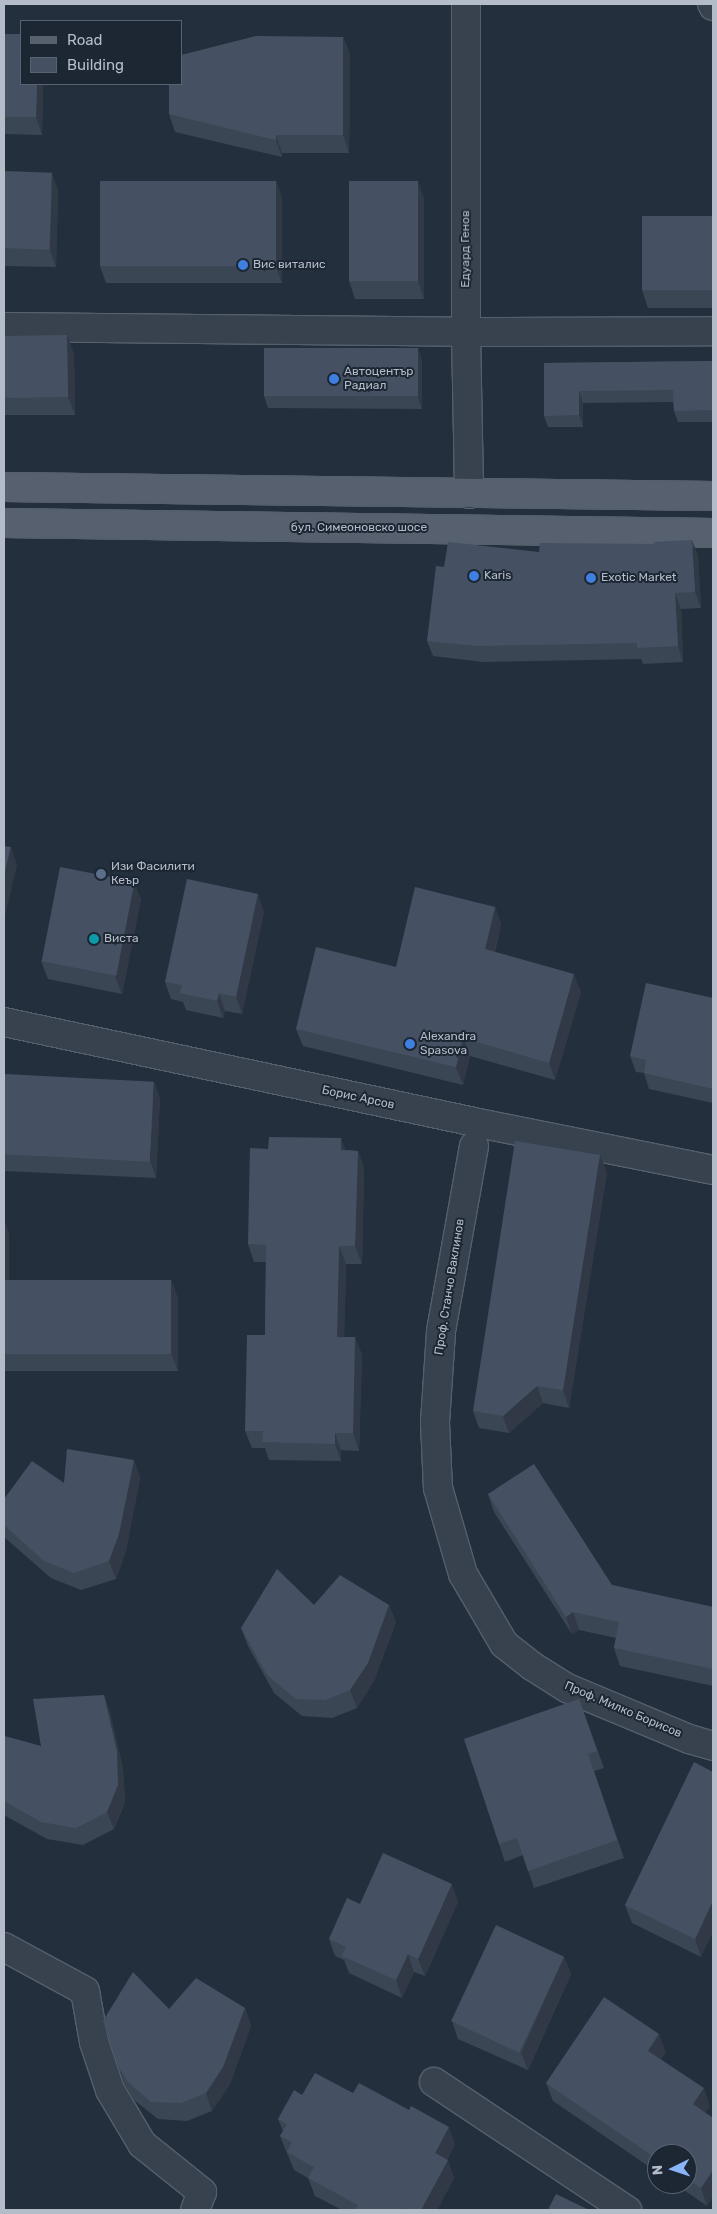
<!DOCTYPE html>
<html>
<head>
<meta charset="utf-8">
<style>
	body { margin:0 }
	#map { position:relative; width:717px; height:2214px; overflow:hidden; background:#242f3e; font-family:Rubik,sans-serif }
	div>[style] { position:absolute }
	.roads { filter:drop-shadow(1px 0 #565f6c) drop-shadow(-1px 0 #565f6c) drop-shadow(0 1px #565f6c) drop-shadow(0 -1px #565f6c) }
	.minor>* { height:28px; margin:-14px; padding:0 14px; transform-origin:14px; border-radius:14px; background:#38414e }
	.major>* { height:28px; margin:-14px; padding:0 14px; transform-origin:14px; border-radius:14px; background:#56606e }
	.wall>* { inset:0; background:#3b4654 }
	.shaded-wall>* { inset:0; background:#303945 }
	.building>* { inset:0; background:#455162; transform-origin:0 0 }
	.dots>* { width:14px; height:14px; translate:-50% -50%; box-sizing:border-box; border:2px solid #1d2633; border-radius:50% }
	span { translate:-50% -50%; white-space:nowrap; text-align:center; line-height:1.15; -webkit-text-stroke:4px #1d2633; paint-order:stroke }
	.street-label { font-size:12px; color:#b4bcc9 }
	.poi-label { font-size:12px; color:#b4bcc9 }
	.left { translate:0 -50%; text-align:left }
	.frame { position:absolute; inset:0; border:5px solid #b4bcc9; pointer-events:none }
	.legend { position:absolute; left:20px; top:20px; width:162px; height:65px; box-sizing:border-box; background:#1d2633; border:1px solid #59626f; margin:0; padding:6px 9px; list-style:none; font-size:15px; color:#b4bcc9 }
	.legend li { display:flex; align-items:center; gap:10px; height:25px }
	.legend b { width:25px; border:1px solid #59626f }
	.north { position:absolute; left:647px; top:2144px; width:50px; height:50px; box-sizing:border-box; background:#1d2633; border:1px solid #59626f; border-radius:50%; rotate:266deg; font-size:14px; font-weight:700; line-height:20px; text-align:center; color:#b4bcc9 }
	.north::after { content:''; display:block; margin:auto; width:18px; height:22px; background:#8ab4f8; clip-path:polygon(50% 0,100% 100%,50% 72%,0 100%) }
</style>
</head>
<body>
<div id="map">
	<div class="roads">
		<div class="minor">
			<i style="left:466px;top:4px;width:328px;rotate:90deg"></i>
			<i style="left:466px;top:332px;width:162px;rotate:88.9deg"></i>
			<i style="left:712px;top:4px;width:2px;rotate:63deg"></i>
			<i style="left:4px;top:327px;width:462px;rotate:0.6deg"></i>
			<i style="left:466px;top:332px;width:247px;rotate:-0.2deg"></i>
			<i style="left:4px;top:1022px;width:485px;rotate:12deg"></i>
			<i style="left:478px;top:1123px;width:240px;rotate:11.3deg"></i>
			<i style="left:474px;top:1146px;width:189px;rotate:100.1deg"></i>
			<i style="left:441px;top:1332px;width:91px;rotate:93.8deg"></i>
			<i style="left:435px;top:1423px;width:65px;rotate:87.4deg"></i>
			<i style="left:438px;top:1488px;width:90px;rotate:73.8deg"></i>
			<i style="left:463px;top:1574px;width:81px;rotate:59.6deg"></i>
			<i style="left:504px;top:1644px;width:36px;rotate:38deg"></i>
			<i style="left:532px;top:1666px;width:41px;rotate:32.2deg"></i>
			<i style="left:567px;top:1688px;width:132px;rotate:22.7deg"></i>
			<i style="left:689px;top:1739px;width:25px;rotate:16deg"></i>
			<i style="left:4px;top:1947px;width:92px;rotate:28.5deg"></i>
			<i style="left:85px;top:1991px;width:52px;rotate:80deg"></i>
			<i style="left:94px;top:2042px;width:51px;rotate:71.6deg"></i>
			<i style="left:110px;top:2090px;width:63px;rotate:59.3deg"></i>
			<i style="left:142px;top:2144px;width:77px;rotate:38.7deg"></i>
			<i style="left:202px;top:2192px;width:19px;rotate:111deg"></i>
			<i style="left:434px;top:2082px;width:232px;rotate:33.6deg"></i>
		</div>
		<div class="major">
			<i style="left:4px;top:487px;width:709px;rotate:0.73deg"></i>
			<i style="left:4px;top:523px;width:709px;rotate:0.81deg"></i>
		</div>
	</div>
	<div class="wall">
		<i style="clip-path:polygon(4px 34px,21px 84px,43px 84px,42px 135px,4px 134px)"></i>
		<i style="clip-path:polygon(343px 37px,350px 54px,349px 153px,282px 153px,282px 157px,175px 132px,169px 114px)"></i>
		<i style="clip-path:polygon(4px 171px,58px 190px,56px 267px,4px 266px)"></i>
		<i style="clip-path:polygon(276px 181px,282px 198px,282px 283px,106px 283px,100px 266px)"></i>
		<i style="clip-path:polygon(424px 198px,424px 299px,355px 299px,349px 281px)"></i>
		<i style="clip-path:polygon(713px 216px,713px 308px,648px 308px,642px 290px)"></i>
		<i style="clip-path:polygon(4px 336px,74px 353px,75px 415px,4px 415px)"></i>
		<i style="clip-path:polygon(418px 349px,422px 361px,422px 409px,268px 408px,264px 396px)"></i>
		<i style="clip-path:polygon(713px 361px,713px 422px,678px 422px,674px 411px,673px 402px,583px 403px,583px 427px,548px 427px,544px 416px,544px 363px)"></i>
		<i style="clip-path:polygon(539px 552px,698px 555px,701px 608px,681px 609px,683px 662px,643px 664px,641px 659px,483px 662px,433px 656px,427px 641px,444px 567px)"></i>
		<i style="clip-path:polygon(141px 899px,122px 994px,48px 979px,41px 961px)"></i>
		<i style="clip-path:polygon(495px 907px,501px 924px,495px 952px,581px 992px,555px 1080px,470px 1056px,463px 1085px,303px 1046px,296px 1029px)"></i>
		<i style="clip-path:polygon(264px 912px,242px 1014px,225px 1011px,223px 1018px,186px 1010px,183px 1002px,171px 999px,165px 982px)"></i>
		<i style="clip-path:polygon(713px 998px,713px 1103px,649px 1089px,644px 1073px,636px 1072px,630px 1056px)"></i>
		<i style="clip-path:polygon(4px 1074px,160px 1098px,156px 1178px,4px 1171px)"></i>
		<i style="clip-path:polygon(346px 1150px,358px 1151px,364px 1168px,362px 1264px,346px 1264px,344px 1337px,355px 1337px,362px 1355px,359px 1451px,341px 1450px,341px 1461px,269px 1460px,265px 1448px,252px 1448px,245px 1431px,265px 1335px,266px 1262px,254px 1262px,248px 1244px)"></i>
		<i style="clip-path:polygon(607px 1172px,569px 1408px,543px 1403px,509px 1433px,479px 1428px,473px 1411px)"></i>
		<i style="clip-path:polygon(4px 1220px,9px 1234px,9px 1280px,171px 1280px,178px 1298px,178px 1371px,4px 1371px)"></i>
		<i style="clip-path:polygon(134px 1460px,140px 1478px,126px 1551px,116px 1579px,81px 1590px,51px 1578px,4px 1537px,4px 1499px,64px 1483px)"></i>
		<i style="clip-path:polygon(488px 1494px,612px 1585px,713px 1607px,713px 1686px,620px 1666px,614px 1648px,616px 1638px,579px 1630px,572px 1634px,494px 1512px)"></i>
		<i style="clip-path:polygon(314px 1605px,389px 1605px,396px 1622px,374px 1681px,357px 1708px,332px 1718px,302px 1716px,274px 1693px,248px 1646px,241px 1628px)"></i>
		<i style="clip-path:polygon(579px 1699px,604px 1768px,594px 1771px,624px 1858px,534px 1888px,523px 1855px,505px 1862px,499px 1844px)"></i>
		<i style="clip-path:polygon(110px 1712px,123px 1769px,125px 1803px,114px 1829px,83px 1845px,47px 1839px,4px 1815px,4px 1736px,41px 1746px)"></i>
		<i style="clip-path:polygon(713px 1772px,701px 1957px,632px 1923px,625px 1905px)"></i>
		<i style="clip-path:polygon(458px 1902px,425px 1976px,414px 1972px,402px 1998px,349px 1973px,344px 1960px,335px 1956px,329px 1939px,360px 1904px)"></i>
		<i style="clip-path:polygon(564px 1957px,571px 1974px,528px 2070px,458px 2039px,452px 2021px)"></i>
		<i style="clip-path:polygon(245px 2008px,251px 2026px,230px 2084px,212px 2111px,187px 2121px,158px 2119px,134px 2100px,124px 2083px,118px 2066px,169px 2009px)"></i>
		<i style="clip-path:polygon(666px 2052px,661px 2059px,710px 2106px,705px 2113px,713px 2118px,713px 2197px,707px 2206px,675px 2184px,687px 2184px,687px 2154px,657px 2154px,657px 2172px,553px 2101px,546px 2083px)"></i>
		<i style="clip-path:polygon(353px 2093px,455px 2144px,447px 2160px,454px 2178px,437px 2210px,342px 2210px,315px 2196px,308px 2178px,294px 2170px,280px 2136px,283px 2131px,278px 2119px,302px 2095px)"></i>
	</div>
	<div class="shaded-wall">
		<i style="clip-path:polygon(343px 37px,350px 54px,349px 153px,343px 135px)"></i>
		<i style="clip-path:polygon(37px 84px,43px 84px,42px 135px,36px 117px)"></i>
		<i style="clip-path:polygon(276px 135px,282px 153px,282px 157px,276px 140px)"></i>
		<i style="clip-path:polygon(52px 173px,58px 190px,56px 267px,50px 250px)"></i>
		<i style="clip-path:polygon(276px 181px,282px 198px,282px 283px,275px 265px)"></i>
		<i style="clip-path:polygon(418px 181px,424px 198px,424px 299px,418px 281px)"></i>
		<i style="clip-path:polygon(67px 335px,74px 353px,75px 415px,68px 397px)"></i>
		<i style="clip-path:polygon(418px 349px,422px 361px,422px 409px,418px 398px)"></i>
		<i style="clip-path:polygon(579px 391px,583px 403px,583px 427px,579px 415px)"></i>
		<i style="clip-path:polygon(692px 540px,698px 555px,701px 608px,695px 592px)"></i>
		<i style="clip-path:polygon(675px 593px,681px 609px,683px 662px,678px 646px)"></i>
		<i style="clip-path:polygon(11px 847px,17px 865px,4px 921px,4px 876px)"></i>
		<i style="clip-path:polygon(134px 882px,141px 899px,122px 994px,115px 976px)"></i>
		<i style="clip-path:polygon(258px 894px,264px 912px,242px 1014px,236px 997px)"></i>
		<i style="clip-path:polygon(495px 907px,501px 924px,491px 966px,485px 949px)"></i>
		<i style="clip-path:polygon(574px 974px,581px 992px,555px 1080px,549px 1063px)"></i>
		<i style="clip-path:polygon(219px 993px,225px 1011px,223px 1018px,217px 1001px)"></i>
		<i style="clip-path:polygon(463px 1038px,470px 1056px,463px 1085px,456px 1067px)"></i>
		<i style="clip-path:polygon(154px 1081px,160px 1098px,156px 1178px,150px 1160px)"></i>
		<i style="clip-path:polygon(341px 1138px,348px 1156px,341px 1150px)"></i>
		<i style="clip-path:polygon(358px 1151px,364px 1168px,362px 1264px,355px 1246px)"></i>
		<i style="clip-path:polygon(600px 1155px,607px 1172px,569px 1408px,563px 1390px)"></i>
		<i style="clip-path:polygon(4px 1220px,9px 1234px,9px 1298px,4px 1284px)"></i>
		<i style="clip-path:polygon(339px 1246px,346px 1264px,344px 1354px,337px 1337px)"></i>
		<i style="clip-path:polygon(171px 1280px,178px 1298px,178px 1371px,171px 1353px)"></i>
		<i style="clip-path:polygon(355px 1337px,362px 1355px,359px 1451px,353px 1433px)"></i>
		<i style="clip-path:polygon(537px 1386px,543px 1403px,509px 1433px,503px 1416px)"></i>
		<i style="clip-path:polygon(335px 1433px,341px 1450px,341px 1461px,335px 1444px)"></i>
		<i style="clip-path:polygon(134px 1460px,140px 1478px,126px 1551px,116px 1579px,109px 1561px)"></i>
		<i style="clip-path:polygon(389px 1605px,396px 1622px,374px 1681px,357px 1708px,350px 1690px)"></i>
		<i style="clip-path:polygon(573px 1612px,579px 1630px,572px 1634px,566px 1617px)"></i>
		<i style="clip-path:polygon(104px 1695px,110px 1712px,123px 1769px,125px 1803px,114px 1829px,107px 1812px)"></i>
		<i style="clip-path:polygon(452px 1884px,458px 1902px,425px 1976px,418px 1959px)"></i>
		<i style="clip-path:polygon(713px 1901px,713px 1932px,701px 1957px,695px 1939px)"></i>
		<i style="clip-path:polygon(408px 1954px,414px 1972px,402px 1998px,396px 1980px)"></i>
		<i style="clip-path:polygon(564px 1957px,571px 1974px,528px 2070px,521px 2053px)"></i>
		<i style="clip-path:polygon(245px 2008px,251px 2026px,230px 2084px,212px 2111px,206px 2093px)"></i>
		<i style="clip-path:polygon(659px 2034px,666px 2052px,655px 2068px,648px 2051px)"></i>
		<i style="clip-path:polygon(704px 2088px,710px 2106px,699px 2122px,693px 2104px)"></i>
		<i style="clip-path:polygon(449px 2127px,455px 2144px,441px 2171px,435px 2153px)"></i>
		<i style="clip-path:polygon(448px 2160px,454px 2178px,437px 2210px,421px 2210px)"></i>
		<i style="clip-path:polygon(713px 2170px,713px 2197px,707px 2206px,701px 2188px)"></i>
	</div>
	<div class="building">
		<i style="clip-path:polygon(4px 34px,21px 34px,21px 84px,37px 84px,36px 117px,4px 117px)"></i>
		<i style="clip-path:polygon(256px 36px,343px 37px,343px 135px,276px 135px,276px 140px,169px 114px,169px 84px,181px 84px,181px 55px)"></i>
		<i style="left:4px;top:171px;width:48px;height:77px;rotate:2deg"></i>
		<i style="left:100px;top:181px;width:176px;height:85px"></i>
		<i style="left:349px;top:181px;width:69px;height:100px"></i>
		<i style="left:642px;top:216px;width:71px;height:74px"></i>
		<i style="left:67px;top:335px;width:62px;height:63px;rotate:89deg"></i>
		<i style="left:264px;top:348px;width:154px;height:48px"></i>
		<i style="clip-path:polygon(713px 361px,713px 410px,674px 411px,673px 390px,579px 391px,579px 415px,544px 416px,544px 363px)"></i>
		<i style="clip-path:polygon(692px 540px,695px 592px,675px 593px,678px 646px,637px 648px,637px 643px,477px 646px,427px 641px,436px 566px,444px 567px,448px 542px,539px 552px,540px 543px,654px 544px,653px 542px)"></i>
		<i style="clip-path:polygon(4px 846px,11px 847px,4px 876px)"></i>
		<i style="left:60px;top:867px;width:76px;height:96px;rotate:11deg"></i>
		<i style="clip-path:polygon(187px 879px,258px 894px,236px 997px,219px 993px,217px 1001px,180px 993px,182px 985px,165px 982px)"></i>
		<i style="clip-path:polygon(415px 887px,495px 907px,485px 949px,574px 974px,549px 1063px,463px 1038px,456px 1067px,296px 1029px,316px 947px,396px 967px)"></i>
		<i style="clip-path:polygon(646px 983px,713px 998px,713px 1089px,644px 1073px,646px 1060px,630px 1056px)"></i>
		<i style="left:4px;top:1074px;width:150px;height:80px;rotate:3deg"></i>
		<i style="clip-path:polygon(269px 1137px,341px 1138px,341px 1150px,358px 1151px,355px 1246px,339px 1246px,337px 1337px,355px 1337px,353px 1433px,335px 1433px,335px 1444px,262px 1442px,263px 1431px,245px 1431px,247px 1335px,265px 1335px,266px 1245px,248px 1244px,250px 1148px,268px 1149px)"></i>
		<i style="clip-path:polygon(515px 1141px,600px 1155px,563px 1390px,537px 1386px,503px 1416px,473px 1411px)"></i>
		<i style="left:4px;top:1280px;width:167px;height:74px"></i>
		<i style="clip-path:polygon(67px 1449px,134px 1460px,119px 1534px,109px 1561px,74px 1573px,44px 1561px,4px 1525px,4px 1499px,32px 1461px,64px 1483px)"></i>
		<i style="clip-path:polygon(534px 1464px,612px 1585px,713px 1607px,713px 1669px,614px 1648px,619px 1622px,573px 1612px,566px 1617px,488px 1494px)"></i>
		<i style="clip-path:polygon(277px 1569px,314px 1605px,340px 1575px,389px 1605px,368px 1663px,350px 1690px,325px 1700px,296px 1699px,267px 1675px,241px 1628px)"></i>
		<i style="clip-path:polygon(104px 1695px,117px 1751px,118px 1785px,107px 1812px,76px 1828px,41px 1822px,4px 1801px,4px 1736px,41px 1746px,33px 1699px)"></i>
		<i style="clip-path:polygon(579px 1699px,597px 1751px,588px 1754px,617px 1840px,528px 1871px,517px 1838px,499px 1844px,464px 1739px)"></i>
		<i style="clip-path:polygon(694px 1762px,713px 1772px,713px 1901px,695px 1939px,625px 1905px)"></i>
		<i style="clip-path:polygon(383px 1853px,452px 1884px,418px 1959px,408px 1954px,396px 1980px,342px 1956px,346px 1947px,329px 1939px,347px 1898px,360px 1904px)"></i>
		<i style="left:496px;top:1925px;width:75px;height:106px;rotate:25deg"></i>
		<i style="clip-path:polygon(133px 1972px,169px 2009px,196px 1978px,245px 2008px,223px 2067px,206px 2093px,181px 2103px,151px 2102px,128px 2082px,118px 2066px,103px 2021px)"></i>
		<i style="clip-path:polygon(604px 1997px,659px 2034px,648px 2051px,704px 2088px,693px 2104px,713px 2118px,713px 2170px,701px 2188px,687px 2179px,687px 2154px,657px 2154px,657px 2159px,546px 2083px)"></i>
		<i style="clip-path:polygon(315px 2073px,353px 2093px,359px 2083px,409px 2110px,411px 2106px,449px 2127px,435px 2153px,448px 2160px,421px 2210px,410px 2210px,405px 2208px,404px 2210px,355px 2210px,358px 2205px,308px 2178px,314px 2167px,287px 2152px,292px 2142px,280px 2136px,287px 2124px,278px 2119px,294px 2090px,302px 2095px)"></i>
		<i style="clip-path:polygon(556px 2194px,589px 2210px,548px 2210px)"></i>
	</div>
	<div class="dots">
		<i style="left:243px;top:265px;background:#3f7fe0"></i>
		<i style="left:334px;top:379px;background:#3f7fe0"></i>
		<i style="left:474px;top:576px;background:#3f7fe0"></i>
		<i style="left:591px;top:578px;background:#3f7fe0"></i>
		<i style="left:101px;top:874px;background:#5c6f8a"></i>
		<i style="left:94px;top:939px;background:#0f9aa8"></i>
		<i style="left:410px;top:1044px;background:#3f7fe0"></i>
	</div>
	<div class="street-label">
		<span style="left:466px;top:249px;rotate:-90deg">Едуард Генов</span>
		<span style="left:359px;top:528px">бул. Симеоновско шосе</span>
		<span style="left:358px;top:1098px;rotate:12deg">Борис Арсов</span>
		<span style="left:450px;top:1287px;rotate:-81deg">Проф. Станчо Ваклинов</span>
		<span style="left:623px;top:1710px;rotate:23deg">Проф. Милко Борисов</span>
	</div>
	<div class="poi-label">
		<span class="left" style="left:253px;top:265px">Вис виталис</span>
		<span class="left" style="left:344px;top:379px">Автоцентър<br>Радиал</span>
		<span class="left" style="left:484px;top:576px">Karis</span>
		<span class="left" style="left:601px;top:578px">Exotic Market</span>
		<span class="left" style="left:111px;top:874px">Изи Фасилити<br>Кеър</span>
		<span class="left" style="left:104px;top:939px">Виста</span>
		<span class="left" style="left:420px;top:1044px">Alexandra<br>Spasova</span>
	</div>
	<div class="frame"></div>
	<ul class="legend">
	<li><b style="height:6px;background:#56606e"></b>Road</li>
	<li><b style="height:14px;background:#455162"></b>Building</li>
	</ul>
	<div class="north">N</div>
</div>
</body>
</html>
